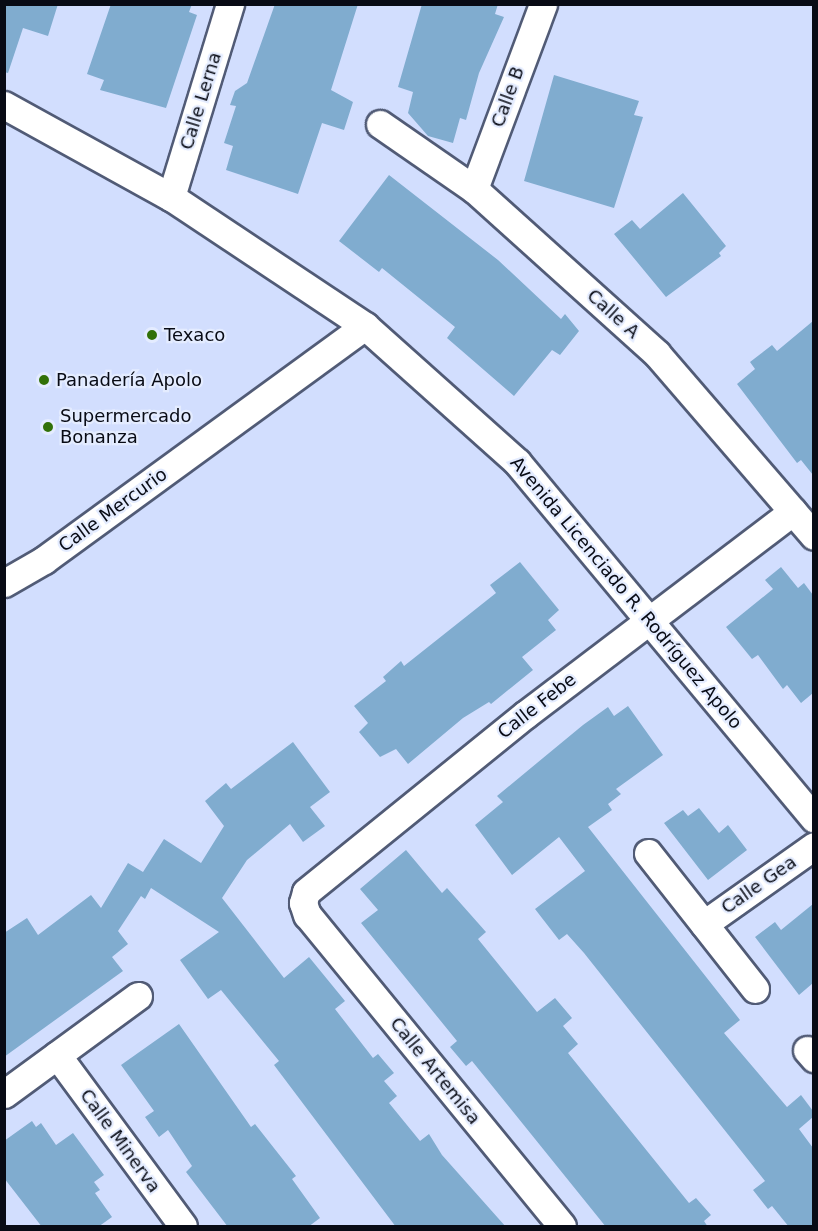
<!DOCTYPE html>
<html>
<head>
<meta charset="utf-8">
<style>
	body { margin:0 }
	#map { position:relative; width:818px; height:1231px; overflow:hidden; background:#d2defe; font-family:"DejaVu Sans",sans-serif }
	div>[style] { position:absolute }
	.building>* { inset:0; background:#80accf }
	.roads { filter:drop-shadow(2px 0 #515b76) drop-shadow(-2px 0 #515b76) drop-shadow(0 2px #515b76) drop-shadow(0 -2px #515b76) }
	.street>* { height:27px; margin:-13.5px; padding:0 13.5px; transform-origin:13.5px; border-radius:13.5px; background:#fff }
	.dots>* { width:16px; height:16px; translate:-50% -50%; box-sizing:border-box; border:3px solid #e4ecff; border-radius:50% }
	span { translate:-50% -50%; white-space:nowrap; text-align:center; line-height:1.15; -webkit-text-stroke:4.5px #e4ecff; paint-order:stroke }
	.street-label { font-size:18px; color:#080b15 }
	.poi-label { font-size:18px; color:#080b15 }
	.left { translate:0 -50%; text-align:left }
	.frame { position:absolute; inset:0; border:6px solid #080b15; pointer-events:none }
</style>
</head>
<body>
<div id="map">
	<div class="building">
		<i style="clip-path:polygon(4px 4px,58px 4px,48px 36px,23px 28px,8px 73px,4px 72px)"></i>
		<i style="clip-path:polygon(111px 4px,192px 4px,189px 12px,197px 15px,166px 108px,100px 90px,104px 80px,87px 74px)"></i>
		<i style="clip-path:polygon(275px 4px,358px 4px,331px 90px,353px 102px,344px 130px,322px 123px,298px 194px,226px 170px,233px 146px,224px 143px,236px 106px,230px 105px,235px 91px,247px 83px)"></i>
		<i style="clip-path:polygon(422px 4px,498px 4px,495px 14px,504px 17px,479px 73px,466px 120px,460px 118px,453px 143px,428px 136px,408px 113px,413px 92px,398px 87px)"></i>
		<i style="clip-path:polygon(554px 75px,639px 101px,634px 115px,643px 117px,614px 208px,524px 181px)"></i>
		<i style="clip-path:polygon(389px 175px,498px 260px,561px 319px,565px 314px,579px 331px,560px 355px,552px 350px,514px 396px,447px 338px,455px 327px,382px 268px,379px 272px,339px 241px)"></i>
		<i style="clip-path:polygon(683px 193px,726px 246px,719px 253px,721px 256px,666px 297px,614px 234px,632px 220px,640px 229px)"></i>
		<i style="clip-path:polygon(813px 321px,813px 475px,801px 460px,797px 463px,737px 384px,755px 369px,750px 362px,772px 345px,777px 351px)"></i>
		<i style="clip-path:polygon(520px 562px,559px 610px,548px 620px,556px 630px,522px 657px,533px 670px,491px 704px,489px 702px,463px 718px,408px 764px,396px 749px,380px 757px,359px 732px,368px 723px,354px 706px,386px 681px,383px 677px,401px 661px,404px 666px,496px 593px,490px 585px)"></i>
		<i style="clip-path:polygon(781px 567px,798px 588px,804px 583px,813px 595px,813px 693px,801px 703px,787px 685px,783px 689px,758px 655px,752px 659px,726px 627px,773px 589px,765px 580px)"></i>
		<i style="clip-path:polygon(628px 706px,663px 755px,616px 789px,621px 794px,608px 804px,612px 810px,588px 827px,740px 1020px,724px 1033px,787px 1107px,801px 1095px,813px 1111px,813px 1117px,799px 1129px,813px 1148px,813px 1227px,789px 1227px,772px 1206px,768px 1209px,753px 1190px,765px 1181px,584px 953px,567px 934px,559px 940px,535px 909px,585px 871px,559px 837px,512px 875px,475px 825px,503px 802px,497px 796px,583px 725px,608px 707px,614px 716px)"></i>
		<i style="clip-path:polygon(293px 742px,330px 792px,310px 807px,325px 826px,303px 842px,290px 824px,247px 860px,222px 898px,284px 978px,309px 957px,345px 1001px,335px 1009px,373px 1058px,378px 1054px,394px 1073px,384px 1081px,397px 1096px,389px 1103px,420px 1141px,429px 1134px,442px 1155px,506px 1227px,396px 1227px,274px 1065px,279px 1061px,221px 990px,208px 999px,180px 960px,219px 932px,151px 888px,145px 899px,141px 896px,118px 931px,128px 944px,112px 957px,123px 971px,4px 1057px,4px 933px,27px 918px,38px 935px,91px 895px,101px 908px,128px 863px,143px 872px,164px 839px,201px 863px,224px 826px,205px 801px,226px 783px,231px 789px)"></i>
		<i style="clip-path:polygon(699px 808px,719px 833px,728px 825px,747px 850px,708px 880px,664px 823px,683px 810px,688px 816px)"></i>
		<i style="clip-path:polygon(406px 850px,442px 893px,447px 888px,486px 932px,478px 939px,537px 1012px,555px 998px,572px 1018px,563px 1026px,578px 1044px,568px 1053px,689px 1203px,696px 1198px,711px 1215px,704px 1221px,708px 1227px,606px 1227px,472px 1061px,466px 1066px,450px 1047px,457px 1041px,361px 923px,378px 910px,360px 889px)"></i>
		<i style="clip-path:polygon(813px 904px,813px 983px,799px 995px,755px 937px,775px 922px,781px 930px)"></i>
		<i style="clip-path:polygon(179px 1024px,251px 1127px,255px 1124px,296px 1176px,292px 1179px,320px 1218px,308px 1227px,228px 1227px,186px 1172px,192px 1166px,168px 1130px,159px 1137px,145px 1117px,154px 1111px,121px 1065px)"></i>
		<i style="clip-path:polygon(32px 1121px,36px 1127px,41px 1123px,56px 1145px,73px 1133px,104px 1175px,94px 1182px,100px 1190px,95px 1193px,112px 1217px,98px 1227px,42px 1227px,4px 1178px,4px 1141px)"></i>
	</div>
	<div class="roads">
		<div class="street">
			<i style="left:4px;top:105px;width:191px;rotate:28.9deg"></i>
			<i style="left:171px;top:197px;width:233px;rotate:33.6deg"></i>
			<i style="left:365px;top:326px;width:204px;rotate:41.8deg"></i>
			<i style="left:517px;top:462px;width:464px;rotate:50.2deg"></i>
			<i style="left:380px;top:124px;width:114px;rotate:34.7deg"></i>
			<i style="left:474px;top:189px;width:246px;rotate:42deg"></i>
			<i style="left:657px;top:354px;width:240px;rotate:49.2deg"></i>
			<i style="left:474px;top:189px;width:197px;rotate:-69.5deg"></i>
			<i style="left:171px;top:197px;width:202px;rotate:-73deg"></i>
			<i style="left:4px;top:583px;width:46px;rotate:-29.9deg"></i>
			<i style="left:44px;top:560px;width:397px;rotate:-36.1deg"></i>
			<i style="left:648px;top:853px;width:173px;rotate:51.8deg"></i>
			<i style="left:704px;top:924px;width:135px;rotate:-35.3deg"></i>
			<i style="left:807px;top:1050px;width:11px;rotate:49deg"></i>
			<i style="left:57px;top:1055px;width:212px;rotate:53.6deg"></i>
			<i style="left:4px;top:1094px;width:166px;rotate:-36.2deg"></i>
			<i style="left:562px;top:1226px;width:402px;rotate:-129.3deg"></i>
			<i style="left:307px;top:915px;width:13px;rotate:-108deg"></i>
			<i style="left:303px;top:903px;width:11px;rotate:-75deg"></i>
			<i style="left:306px;top:892px;width:283px;rotate:-39deg"></i>
			<i style="left:526px;top:714px;width:335px;rotate:-37.2deg"></i>
		</div>
	</div>
	<div class="dots">
		<i style="left:152px;top:335px;background:#327108"></i>
		<i style="left:44px;top:380px;background:#327108"></i>
		<i style="left:48px;top:427px;background:#327108"></i>
	</div>
	<div class="street-label">
		<span style="left:508px;top:97px;rotate:-70deg">Calle B</span>
		<span style="left:201px;top:101px;rotate:-73deg">Calle Lerna</span>
		<span style="left:613px;top:314px;rotate:42deg">Calle A</span>
		<span style="left:113px;top:510px;rotate:-36deg">Calle Mercurio</span>
		<span style="left:626px;top:593px;rotate:50deg">Avenida Licenciado R. Rodríguez Apolo</span>
		<span style="left:537px;top:706px;rotate:-38deg">Calle Febe</span>
		<span style="left:759px;top:885px;rotate:-35deg">Calle Gea</span>
		<span style="left:435px;top:1071px;rotate:51deg">Calle Artemisa</span>
		<span style="left:120px;top:1141px;rotate:54deg">Calle Minerva</span>
	</div>
	<div class="poi-label">
		<span class="left" style="left:164px;top:335px">Texaco</span>
		<span class="left" style="left:56px;top:380px">Panadería Apolo</span>
		<span class="left" style="left:60px;top:427px">Supermercado<br>Bonanza</span>
	</div>
	<div class="frame"></div>
</div>
</body>
</html>
